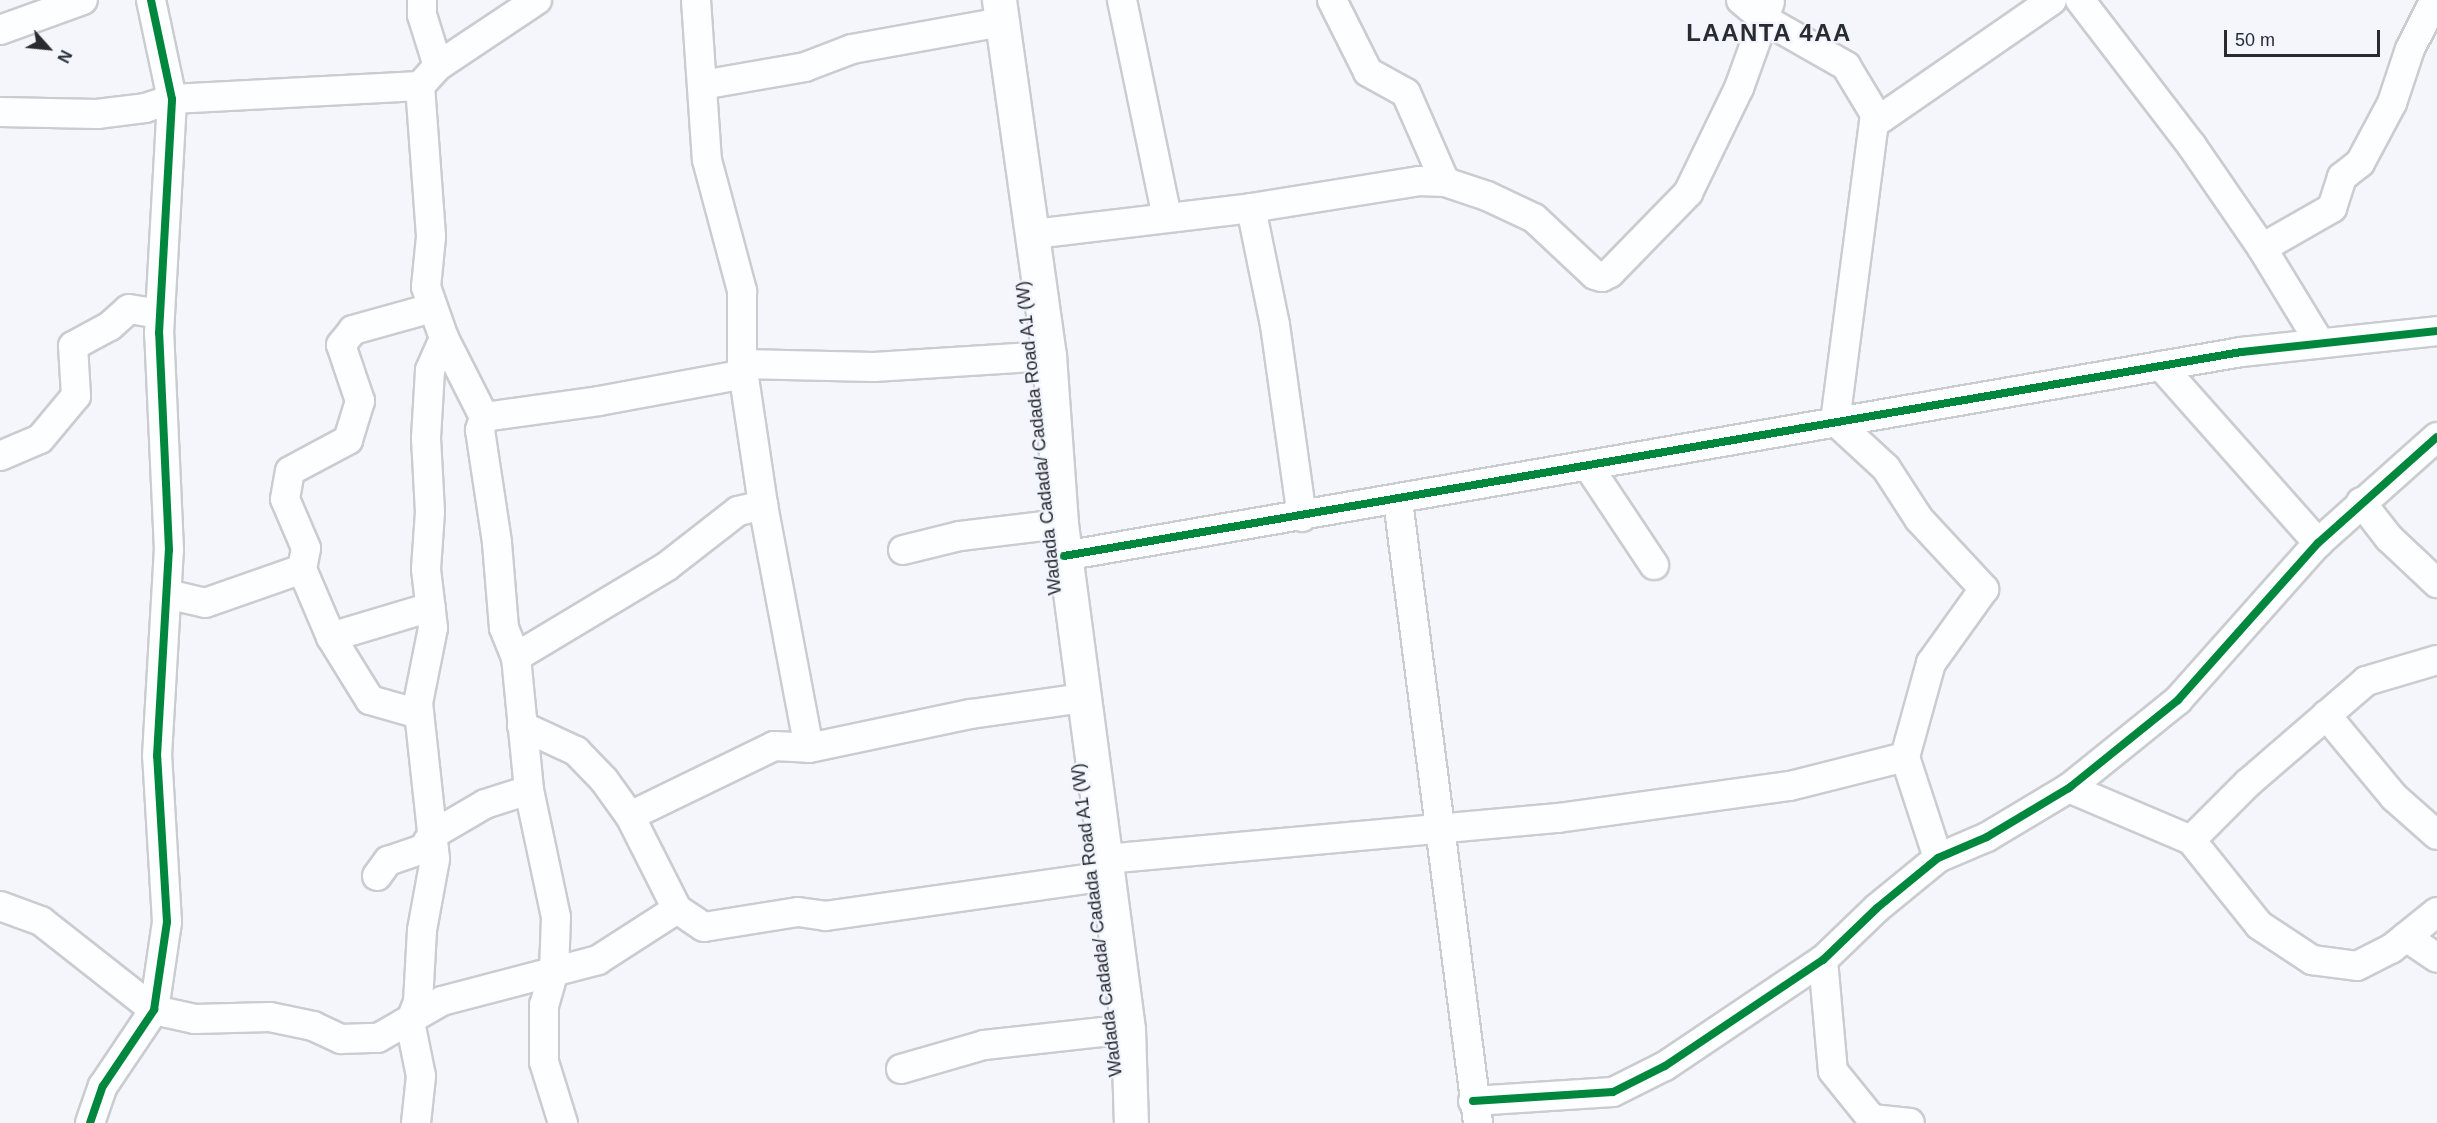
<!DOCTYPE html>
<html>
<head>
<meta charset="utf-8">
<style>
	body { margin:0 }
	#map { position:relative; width:2437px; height:1123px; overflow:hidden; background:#f4f6fc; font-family:Arial,sans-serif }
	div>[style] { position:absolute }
	.roads { filter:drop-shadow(2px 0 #caccd0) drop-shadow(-2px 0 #caccd0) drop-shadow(0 2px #caccd0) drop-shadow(0 -2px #caccd0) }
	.minor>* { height:28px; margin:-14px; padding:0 14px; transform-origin:14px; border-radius:14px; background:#fdfeff }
	.major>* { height:33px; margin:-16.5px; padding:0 16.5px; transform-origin:16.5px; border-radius:16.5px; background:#fdfeff }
	.cycleway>* { height:8px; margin:-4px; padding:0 4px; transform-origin:4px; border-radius:4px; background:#00873e }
	span { translate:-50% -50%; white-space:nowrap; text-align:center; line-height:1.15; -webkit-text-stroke:4.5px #f0f5ff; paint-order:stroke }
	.street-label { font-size:18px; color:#292b2e }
	.district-label { font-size:24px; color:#292b2e; font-weight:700; letter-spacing:1.5px }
	.north { position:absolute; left:18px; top:18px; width:60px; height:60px; -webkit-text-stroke:4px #f0f5ff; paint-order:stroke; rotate:117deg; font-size:16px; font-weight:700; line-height:24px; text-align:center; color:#292b2e }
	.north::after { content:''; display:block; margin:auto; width:21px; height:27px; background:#292b2e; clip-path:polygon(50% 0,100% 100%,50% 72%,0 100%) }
	.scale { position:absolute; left:2224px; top:30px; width:156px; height:27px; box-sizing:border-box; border:3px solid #292b2e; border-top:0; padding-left:8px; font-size:18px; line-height:21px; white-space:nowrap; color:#292b2e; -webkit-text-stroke:4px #f0f5ff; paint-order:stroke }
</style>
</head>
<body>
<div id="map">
	<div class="roads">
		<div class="minor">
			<i style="left:422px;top:0;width:15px;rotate:90deg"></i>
			<i style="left:422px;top:15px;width:53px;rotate:72.6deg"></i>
			<i style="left:696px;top:0;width:160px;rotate:86.1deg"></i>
			<i style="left:707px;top:160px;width:136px;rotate:75deg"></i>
			<i style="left:742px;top:291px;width:73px;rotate:90deg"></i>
			<i style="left:742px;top:364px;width:143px;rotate:81.5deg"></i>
			<i style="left:763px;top:505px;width:247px;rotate:79.3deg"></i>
			<i style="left:1122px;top:0;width:222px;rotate:78.3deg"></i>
			<i style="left:1332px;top:0;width:80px;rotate:63.4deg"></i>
			<i style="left:1368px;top:72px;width:43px;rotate:28.9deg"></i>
			<i style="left:1406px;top:93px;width:97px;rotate:66.3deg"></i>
			<i style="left:1741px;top:0;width:30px;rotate:40deg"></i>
			<i style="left:1764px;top:19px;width:95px;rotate:29.8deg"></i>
			<i style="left:1846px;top:66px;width:56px;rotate:58.9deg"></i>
			<i style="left:1875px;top:114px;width:310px;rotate:97.4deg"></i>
			<i style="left:1835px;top:421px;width:69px;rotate:42.7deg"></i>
			<i style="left:1886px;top:468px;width:61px;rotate:57.1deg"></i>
			<i style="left:1919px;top:519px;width:96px;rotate:47.1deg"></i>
			<i style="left:1984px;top:589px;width:91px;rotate:125.6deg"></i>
			<i style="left:1931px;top:663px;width:98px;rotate:105.5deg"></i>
			<i style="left:1905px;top:757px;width:106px;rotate:71.9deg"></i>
			<i style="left:2080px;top:0;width:184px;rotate:52.5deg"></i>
			<i style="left:2192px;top:146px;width:124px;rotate:55.5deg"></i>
			<i style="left:2262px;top:248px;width:111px;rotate:58.6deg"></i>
			<i style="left:0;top:30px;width:88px;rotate:-19.9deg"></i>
			<i style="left:702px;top:85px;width:105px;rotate:-9.9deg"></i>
			<i style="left:805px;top:67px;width:50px;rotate:-21deg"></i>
			<i style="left:852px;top:49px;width:152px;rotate:-10.2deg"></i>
			<i style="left:420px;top:86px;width:151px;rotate:85.8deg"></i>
			<i style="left:431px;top:237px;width:50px;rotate:95.7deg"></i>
			<i style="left:426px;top:287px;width:54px;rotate:70.6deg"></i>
			<i style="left:444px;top:338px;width:89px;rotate:63.1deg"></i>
			<i style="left:484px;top:417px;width:14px;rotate:107deg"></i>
			<i style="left:480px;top:430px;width:114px;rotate:81.4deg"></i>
			<i style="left:497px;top:543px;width:85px;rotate:85.3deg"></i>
			<i style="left:504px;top:628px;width:31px;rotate:68deg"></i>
			<i style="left:516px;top:657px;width:134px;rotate:84.4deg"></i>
			<i style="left:529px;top:790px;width:130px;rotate:78deg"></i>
			<i style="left:556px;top:917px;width:54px;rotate:92.1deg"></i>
			<i style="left:554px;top:971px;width:35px;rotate:106deg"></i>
			<i style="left:544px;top:1005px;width:57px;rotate:90deg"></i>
			<i style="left:544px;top:1062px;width:64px;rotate:72.7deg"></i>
			<i style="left:0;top:112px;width:97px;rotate:1.2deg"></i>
			<i style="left:97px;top:114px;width:48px;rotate:-7.1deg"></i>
			<i style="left:145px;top:108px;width:28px;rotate:-18deg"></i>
			<i style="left:172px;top:99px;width:248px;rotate:-3deg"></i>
			<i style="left:420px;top:86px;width:27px;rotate:-48deg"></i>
			<i style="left:438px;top:66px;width:119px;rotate:-33.7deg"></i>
			<i style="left:1876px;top:122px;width:214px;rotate:-34.7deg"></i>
			<i style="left:1251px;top:208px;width:119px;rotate:78.4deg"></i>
			<i style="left:1275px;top:325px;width:194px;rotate:82deg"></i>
			<i style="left:1034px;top:234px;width:219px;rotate:-6.8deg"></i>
			<i style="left:1251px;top:208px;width:170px;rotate:-9.1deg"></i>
			<i style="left:1419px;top:181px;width:26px;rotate:2deg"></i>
			<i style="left:1445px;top:182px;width:44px;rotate:18.4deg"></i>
			<i style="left:1487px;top:196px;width:52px;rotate:25.1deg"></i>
			<i style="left:1534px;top:218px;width:83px;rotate:43.1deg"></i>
			<i style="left:1595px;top:275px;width:7px;rotate:16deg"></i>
			<i style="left:1602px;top:277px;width:9px;rotate:-27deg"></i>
			<i style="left:1610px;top:273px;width:112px;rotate:-45.7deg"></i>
			<i style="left:1688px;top:193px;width:117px;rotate:-64.1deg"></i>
			<i style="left:1739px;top:88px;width:91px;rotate:-70.2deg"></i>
			<i style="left:2262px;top:248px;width:81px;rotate:-29.7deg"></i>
			<i style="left:2332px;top:208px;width:33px;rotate:-72deg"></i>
			<i style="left:2342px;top:177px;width:23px;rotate:-38deg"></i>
			<i style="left:2360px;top:163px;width:68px;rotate:-61.9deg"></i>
			<i style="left:2392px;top:103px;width:57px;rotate:-71.6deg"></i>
			<i style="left:2410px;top:49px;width:55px;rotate:-63deg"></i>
			<i style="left:742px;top:364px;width:132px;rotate:1.3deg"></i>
			<i style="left:874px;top:367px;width:175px;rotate:-3.6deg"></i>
			<i style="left:2161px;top:366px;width:237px;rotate:48.4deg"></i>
			<i style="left:484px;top:417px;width:116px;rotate:-7.9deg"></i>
			<i style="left:599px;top:401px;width:147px;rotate:-10.5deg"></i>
			<i style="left:0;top:456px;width:43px;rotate:-23deg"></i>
			<i style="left:40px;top:439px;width:56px;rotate:-50.1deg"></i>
			<i style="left:76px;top:396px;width:50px;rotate:-93.4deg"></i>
			<i style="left:73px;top:346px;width:42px;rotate:-28.4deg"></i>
			<i style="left:110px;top:326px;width:25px;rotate:-42deg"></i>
			<i style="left:129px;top:309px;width:31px;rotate:9deg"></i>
			<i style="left:1588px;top:466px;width:119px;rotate:56.3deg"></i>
			<i style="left:1398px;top:501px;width:627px;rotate:82.67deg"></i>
			<i style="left:2361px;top:502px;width:46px;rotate:52.1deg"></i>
			<i style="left:2389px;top:538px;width:66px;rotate:43.2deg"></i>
			<i style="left:903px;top:550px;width:59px;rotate:-13.8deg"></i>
			<i style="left:960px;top:536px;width:102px;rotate:-6.8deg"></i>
			<i style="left:1064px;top:556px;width:1195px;rotate:-9.83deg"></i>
			<i style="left:2241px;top:352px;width:197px;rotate:-6.1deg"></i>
			<i style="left:302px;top:569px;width:74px;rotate:66.9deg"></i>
			<i style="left:167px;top:594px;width:39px;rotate:13deg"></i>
			<i style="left:205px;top:603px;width:103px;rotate:-19.3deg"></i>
			<i style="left:302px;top:569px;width:21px;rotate:-79deg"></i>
			<i style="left:306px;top:548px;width:53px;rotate:-113.2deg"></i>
			<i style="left:285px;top:499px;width:28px;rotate:-80deg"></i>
			<i style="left:290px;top:471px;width:66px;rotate:-28.1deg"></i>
			<i style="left:348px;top:440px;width:41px;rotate:-72.9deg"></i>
			<i style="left:360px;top:401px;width:59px;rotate:-108.7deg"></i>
			<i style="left:341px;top:345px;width:19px;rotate:-51deg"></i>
			<i style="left:353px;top:330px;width:82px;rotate:-15.6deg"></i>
			<i style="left:516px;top:657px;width:175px;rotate:-31deg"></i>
			<i style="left:666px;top:567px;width:91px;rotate:-37.9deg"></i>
			<i style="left:738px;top:511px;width:26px;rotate:-13deg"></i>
			<i style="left:419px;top:714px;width:51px;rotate:-164.1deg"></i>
			<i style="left:370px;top:700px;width:74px;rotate:-121.8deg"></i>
			<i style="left:331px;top:637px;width:104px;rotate:-16.7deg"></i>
			<i style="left:2326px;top:715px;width:107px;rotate:50.3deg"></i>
			<i style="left:2394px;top:797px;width:57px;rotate:41.5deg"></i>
			<i style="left:522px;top:726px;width:60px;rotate:24.8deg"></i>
			<i style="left:576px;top:751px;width:40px;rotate:46deg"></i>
			<i style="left:604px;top:780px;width:44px;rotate:54.2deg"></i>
			<i style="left:630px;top:816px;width:104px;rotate:63.2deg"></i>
			<i style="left:677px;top:909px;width:32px;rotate:34deg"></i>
			<i style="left:704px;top:927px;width:95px;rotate:-9.1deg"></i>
			<i style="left:798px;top:912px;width:28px;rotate:8deg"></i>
			<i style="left:826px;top:916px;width:285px;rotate:-8.1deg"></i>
			<i style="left:2069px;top:788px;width:133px;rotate:23.1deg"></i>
			<i style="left:2191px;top:840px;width:109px;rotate:51.3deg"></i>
			<i style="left:2259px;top:925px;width:64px;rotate:33.4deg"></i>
			<i style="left:2312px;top:960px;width:45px;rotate:7.6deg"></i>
			<i style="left:2357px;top:966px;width:38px;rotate:-27deg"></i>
			<i style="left:2391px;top:949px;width:59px;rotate:-38.8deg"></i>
			<i style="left:630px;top:816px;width:160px;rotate:-25.9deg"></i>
			<i style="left:774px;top:746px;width:35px;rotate:3deg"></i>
			<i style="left:809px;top:748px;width:166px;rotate:-11.9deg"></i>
			<i style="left:971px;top:714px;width:114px;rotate:-8.1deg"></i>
			<i style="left:2191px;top:840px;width:81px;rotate:-45deg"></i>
			<i style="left:2248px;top:783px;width:156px;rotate:-40.8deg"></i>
			<i style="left:2366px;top:681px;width:74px;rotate:-16.5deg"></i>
			<i style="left:1106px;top:859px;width:454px;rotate:-5.2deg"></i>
			<i style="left:1558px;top:818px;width:234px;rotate:-7.9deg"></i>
			<i style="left:1790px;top:786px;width:119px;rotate:-14.2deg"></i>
			<i style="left:377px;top:876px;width:19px;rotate:-54deg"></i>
			<i style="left:388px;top:861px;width:37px;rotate:-19deg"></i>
			<i style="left:423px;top:849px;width:17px;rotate:-57deg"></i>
			<i style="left:432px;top:835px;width:61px;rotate:-30.3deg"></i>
			<i style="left:485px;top:804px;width:46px;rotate:-17.7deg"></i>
			<i style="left:0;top:906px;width:44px;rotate:20.1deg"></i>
			<i style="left:41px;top:921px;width:144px;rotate:38.2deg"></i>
			<i style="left:154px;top:1010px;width:42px;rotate:12.4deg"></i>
			<i style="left:195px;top:1019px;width:75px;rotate:-1.5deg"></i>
			<i style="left:270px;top:1017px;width:44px;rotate:11.8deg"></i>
			<i style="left:313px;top:1026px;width:31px;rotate:25deg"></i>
			<i style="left:341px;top:1039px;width:37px;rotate:-2deg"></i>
			<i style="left:378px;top:1038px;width:74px;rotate:-30deg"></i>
			<i style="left:442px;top:1001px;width:161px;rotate:-14.7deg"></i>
			<i style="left:598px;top:960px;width:94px;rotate:-32.8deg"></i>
			<i style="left:2406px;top:937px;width:37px;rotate:34deg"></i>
			<i style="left:1823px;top:960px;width:111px;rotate:84.9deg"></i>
			<i style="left:1833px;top:1071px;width:67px;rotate:51.1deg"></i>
			<i style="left:901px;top:1069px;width:86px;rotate:-16.1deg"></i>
			<i style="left:984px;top:1045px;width:145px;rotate:-6.3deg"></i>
			<i style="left:1473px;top:1101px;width:140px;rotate:-3.7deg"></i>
			<i style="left:1613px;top:1092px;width:58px;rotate:-26.6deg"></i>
			<i style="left:1665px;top:1066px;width:190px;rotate:-33.9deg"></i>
			<i style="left:1823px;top:960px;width:75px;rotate:-43.9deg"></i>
			<i style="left:1877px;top:908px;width:79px;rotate:-39.3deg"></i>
			<i style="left:1938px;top:858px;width:53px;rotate:-23.2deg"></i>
			<i style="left:1987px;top:837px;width:96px;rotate:-30.9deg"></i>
			<i style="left:2069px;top:788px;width:140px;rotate:-38.9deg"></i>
			<i style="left:2178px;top:700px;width:210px;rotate:-48.3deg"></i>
			<i style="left:2318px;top:543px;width:159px;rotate:-41.7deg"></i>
			<i style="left:1872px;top:1119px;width:38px;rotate:6deg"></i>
			<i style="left:90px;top:1123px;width:39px;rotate:-71deg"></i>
			<i style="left:103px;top:1086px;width:92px;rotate:-56.1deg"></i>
			<i style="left:154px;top:1010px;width:89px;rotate:-81.6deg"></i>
			<i style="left:167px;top:922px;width:166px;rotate:-93.4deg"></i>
			<i style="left:157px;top:756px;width:206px;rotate:-86.7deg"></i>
			<i style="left:169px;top:550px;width:217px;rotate:-92.6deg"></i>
			<i style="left:159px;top:333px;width:234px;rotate:-86.8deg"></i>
			<i style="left:172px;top:99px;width:101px;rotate:-102deg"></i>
			<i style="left:416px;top:1123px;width:47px;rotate:-83.9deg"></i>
			<i style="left:421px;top:1076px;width:55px;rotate:-101.5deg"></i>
			<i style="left:410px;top:1022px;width:22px;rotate:-68deg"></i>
			<i style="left:418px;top:1002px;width:72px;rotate:-86.8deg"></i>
			<i style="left:422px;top:930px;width:72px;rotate:-79.6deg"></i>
			<i style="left:435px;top:859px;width:157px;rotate:-96.2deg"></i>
			<i style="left:418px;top:703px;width:76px;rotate:-78.7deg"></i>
			<i style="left:433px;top:628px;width:59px;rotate:-96.8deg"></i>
			<i style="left:426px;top:569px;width:57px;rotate:-86deg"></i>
			<i style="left:430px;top:512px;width:74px;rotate:-93.1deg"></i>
			<i style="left:426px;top:438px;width:68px;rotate:-86.6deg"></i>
			<i style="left:430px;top:370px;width:35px;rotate:-66deg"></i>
		</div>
		<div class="major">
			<i style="left:999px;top:0;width:359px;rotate:82deg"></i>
			<i style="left:1049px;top:356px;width:168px;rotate:85.9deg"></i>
			<i style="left:1061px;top:524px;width:509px;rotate:82.44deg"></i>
			<i style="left:1128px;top:1029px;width:94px;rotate:88.2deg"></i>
		</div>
	</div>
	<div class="cycleway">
		<i style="left:1064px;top:556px;width:1195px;rotate:-9.83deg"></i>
		<i style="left:2241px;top:352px;width:197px;rotate:-6.1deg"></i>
		<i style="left:1473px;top:1101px;width:140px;rotate:-3.7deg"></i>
		<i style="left:1613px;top:1092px;width:58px;rotate:-26.6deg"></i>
		<i style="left:1665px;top:1066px;width:190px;rotate:-33.9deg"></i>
		<i style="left:1823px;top:960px;width:75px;rotate:-43.9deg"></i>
		<i style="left:1877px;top:908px;width:79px;rotate:-39.3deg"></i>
		<i style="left:1938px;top:858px;width:53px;rotate:-23.2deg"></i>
		<i style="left:1987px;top:837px;width:96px;rotate:-30.9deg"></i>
		<i style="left:2069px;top:788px;width:140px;rotate:-38.9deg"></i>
		<i style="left:2178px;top:700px;width:210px;rotate:-48.3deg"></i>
		<i style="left:2318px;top:543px;width:159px;rotate:-41.7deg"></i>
		<i style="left:90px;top:1123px;width:39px;rotate:-71deg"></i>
		<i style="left:103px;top:1086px;width:92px;rotate:-56.1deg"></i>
		<i style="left:154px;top:1010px;width:89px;rotate:-81.6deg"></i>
		<i style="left:167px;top:922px;width:166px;rotate:-93.4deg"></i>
		<i style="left:157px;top:756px;width:206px;rotate:-86.7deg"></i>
		<i style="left:169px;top:550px;width:217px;rotate:-92.6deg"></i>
		<i style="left:159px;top:333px;width:234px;rotate:-86.8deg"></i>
		<i style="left:172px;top:99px;width:101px;rotate:-102deg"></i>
	</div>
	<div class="street-label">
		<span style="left:1039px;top:438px;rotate:-96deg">Wadada Cadada/ Cadada Road A1 (W)</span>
		<span style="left:1097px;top:920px;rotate:-97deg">Wadada Cadada/ Cadada Road A1 (W)</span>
	</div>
	<div class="district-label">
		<span style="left:1769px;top:33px">LAANTA 4AA</span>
	</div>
	<div class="north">N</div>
	<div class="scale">50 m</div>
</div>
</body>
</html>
